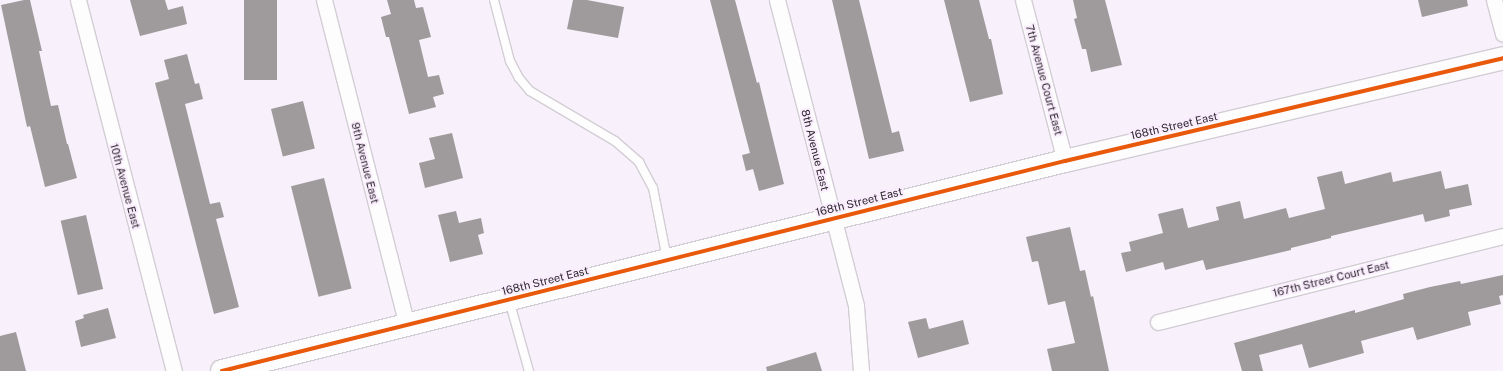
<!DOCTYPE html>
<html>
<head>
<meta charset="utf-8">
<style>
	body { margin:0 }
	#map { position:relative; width:1503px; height:371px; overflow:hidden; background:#f8f0fa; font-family:"Public Sans",sans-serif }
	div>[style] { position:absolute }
	.building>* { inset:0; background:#9f9b9c; transform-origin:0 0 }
	.roads { filter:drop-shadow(1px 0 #d2cdd4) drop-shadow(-1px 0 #d2cdd4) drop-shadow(0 1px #d2cdd4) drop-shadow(0 -1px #d2cdd4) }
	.lane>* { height:8px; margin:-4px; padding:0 4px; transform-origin:4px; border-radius:4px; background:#fefdfe }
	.street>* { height:15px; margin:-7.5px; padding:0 7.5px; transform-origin:7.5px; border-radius:7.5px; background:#fefdfe }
	.secondary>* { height:22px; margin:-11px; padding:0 11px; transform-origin:11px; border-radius:11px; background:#fefdfe }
	.cycleway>* { height:4px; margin:-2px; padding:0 2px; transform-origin:2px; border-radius:2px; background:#e8590c }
	span { translate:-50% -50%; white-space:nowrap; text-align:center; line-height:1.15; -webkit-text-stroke:4px #faedfd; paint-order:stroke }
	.street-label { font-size:11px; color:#2c282d }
</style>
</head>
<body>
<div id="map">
	<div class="building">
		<i style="clip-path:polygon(24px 0,30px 0,42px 51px,39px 51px,51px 106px,58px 105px,67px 144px,68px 144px,77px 178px,45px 187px,30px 126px,27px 127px,1px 5px)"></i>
		<i style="clip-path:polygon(130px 0,165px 0,168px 10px,183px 6px,187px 24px,140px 36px)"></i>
		<i style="left:244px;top:0;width:33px;height:80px"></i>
		<i style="clip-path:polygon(387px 0,414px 0,416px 8px,423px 7px,431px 37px,419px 40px,428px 77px,439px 75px,444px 94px,433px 97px,436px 107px,409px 114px,389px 37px,386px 37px,381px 17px,391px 14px)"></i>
		<i style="clip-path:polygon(573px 0,587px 0,624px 7px,618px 38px,567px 29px)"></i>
		<i style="clip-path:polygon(710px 0,735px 0,757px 83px,759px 82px,784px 184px,759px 191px,753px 169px,746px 171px,742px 155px,750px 153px)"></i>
		<i style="clip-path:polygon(832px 0,859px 0,892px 133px,899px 131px,904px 151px,869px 159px)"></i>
		<i style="clip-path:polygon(944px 0,979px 0,989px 39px,991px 39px,1003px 94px,970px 102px)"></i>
		<i style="clip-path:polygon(1073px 0,1105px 0,1122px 65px,1091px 72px,1086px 49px,1082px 49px,1074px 19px,1077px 18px)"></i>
		<i style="clip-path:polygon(1418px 0,1467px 0,1468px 6px,1422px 17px)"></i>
		<i style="clip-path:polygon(187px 54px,195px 84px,199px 83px,203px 99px,185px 104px,210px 204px,220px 202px,224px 217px,216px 219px,239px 307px,214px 314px,155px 83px,169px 79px,164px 60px)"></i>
		<i style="left:303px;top:101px;width:49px;height:33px;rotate:76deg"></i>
		<i style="clip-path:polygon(452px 133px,463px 178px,425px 188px,419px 163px,435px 159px,429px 138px)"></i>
		<i style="clip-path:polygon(1342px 171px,1345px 184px,1391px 172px,1393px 182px,1441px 171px,1445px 189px,1468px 184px,1472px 205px,1449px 210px,1450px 216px,1425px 222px,1423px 214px,1331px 236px,1331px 238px,1291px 248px,1291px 250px,1206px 270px,1203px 260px,1165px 270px,1163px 262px,1126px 272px,1121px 253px,1131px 251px,1129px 242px,1163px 233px,1158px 214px,1183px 208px,1188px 228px,1219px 220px,1216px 207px,1240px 201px,1244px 219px,1286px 208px,1289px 218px,1325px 209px,1317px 177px)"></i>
		<i style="left:324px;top:178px;width:114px;height:34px;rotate:76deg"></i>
		<i style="clip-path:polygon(456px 211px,459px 223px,481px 218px,484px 233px,478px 235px,483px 254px,450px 262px,438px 215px)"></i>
		<i style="left:86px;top:215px;width:76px;height:26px;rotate:77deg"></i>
		<i style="clip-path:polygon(1070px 227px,1080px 271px,1085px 270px,1091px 297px,1093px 296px,1109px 371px,1052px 371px,1047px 349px,1075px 343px,1065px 301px,1048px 305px,1038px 261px,1032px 262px,1026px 237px)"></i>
		<i style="clip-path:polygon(1503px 275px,1503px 295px,1499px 296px,1501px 304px,1468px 312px,1471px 325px,1417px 340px,1413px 327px,1361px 341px,1364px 353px,1309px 368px,1302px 344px,1259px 355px,1263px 371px,1242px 371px,1234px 343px,1355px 310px,1355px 313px,1404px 299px,1403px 294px,1430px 287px,1460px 281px,1461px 284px)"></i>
		<i style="clip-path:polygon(108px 308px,116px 338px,81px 347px,75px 321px,84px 318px,83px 315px)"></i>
		<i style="clip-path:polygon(926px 318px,929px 329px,963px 320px,969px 344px,918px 358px,908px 322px)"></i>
		<i style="clip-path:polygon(16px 332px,26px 371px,0 371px,0 336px)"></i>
		<i style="clip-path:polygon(816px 352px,822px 371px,767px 371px,766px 367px)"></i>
	</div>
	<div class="roads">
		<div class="lane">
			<i style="left:494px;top:0;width:63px;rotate:75.3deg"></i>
			<i style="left:510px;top:61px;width:19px;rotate:62deg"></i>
			<i style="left:519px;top:78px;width:17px;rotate:50deg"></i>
			<i style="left:530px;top:91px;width:99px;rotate:30.5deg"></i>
			<i style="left:615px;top:141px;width:32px;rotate:41deg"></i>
			<i style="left:639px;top:162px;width:30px;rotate:62deg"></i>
			<i style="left:653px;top:188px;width:72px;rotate:78.8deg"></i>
			<i style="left:509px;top:300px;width:74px;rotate:74.3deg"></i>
		</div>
		<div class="street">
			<i style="left:78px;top:0;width:383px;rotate:75.5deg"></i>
			<i style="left:324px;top:0;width:335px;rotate:75.7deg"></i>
			<i style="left:777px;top:0;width:316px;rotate:75.5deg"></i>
			<i style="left:856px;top:306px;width:65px;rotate:85.6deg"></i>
			<i style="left:1023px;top:0;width:166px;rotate:75.4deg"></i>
			<i style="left:1494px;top:0;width:35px;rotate:75deg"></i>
			<i style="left:1158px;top:322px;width:356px;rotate:-14deg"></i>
		</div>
		<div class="secondary">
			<i style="left:222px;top:371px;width:869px;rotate:-13.99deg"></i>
			<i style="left:1065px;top:161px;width:450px;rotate:-13.2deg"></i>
		</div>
	</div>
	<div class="cycleway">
		<i style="left:222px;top:371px;width:869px;rotate:-13.99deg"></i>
		<i style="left:1065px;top:161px;width:450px;rotate:-13.2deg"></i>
	</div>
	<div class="street-label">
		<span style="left:1044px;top:80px;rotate:75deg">7th Avenue Court East</span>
		<span style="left:1174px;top:126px;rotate:-13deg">168th Street East</span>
		<span style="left:815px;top:150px;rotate:76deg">8th Avenue East</span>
		<span style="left:365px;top:163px;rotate:76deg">9th Avenue East</span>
		<span style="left:125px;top:186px;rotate:75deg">10th Avenue East</span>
		<span style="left:859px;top:202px;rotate:-14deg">168th Street East</span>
		<span style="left:1331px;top:279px;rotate:-14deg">167th Street Court East</span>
		<span style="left:545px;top:281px;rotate:-14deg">168th Street East</span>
	</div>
</div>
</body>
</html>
